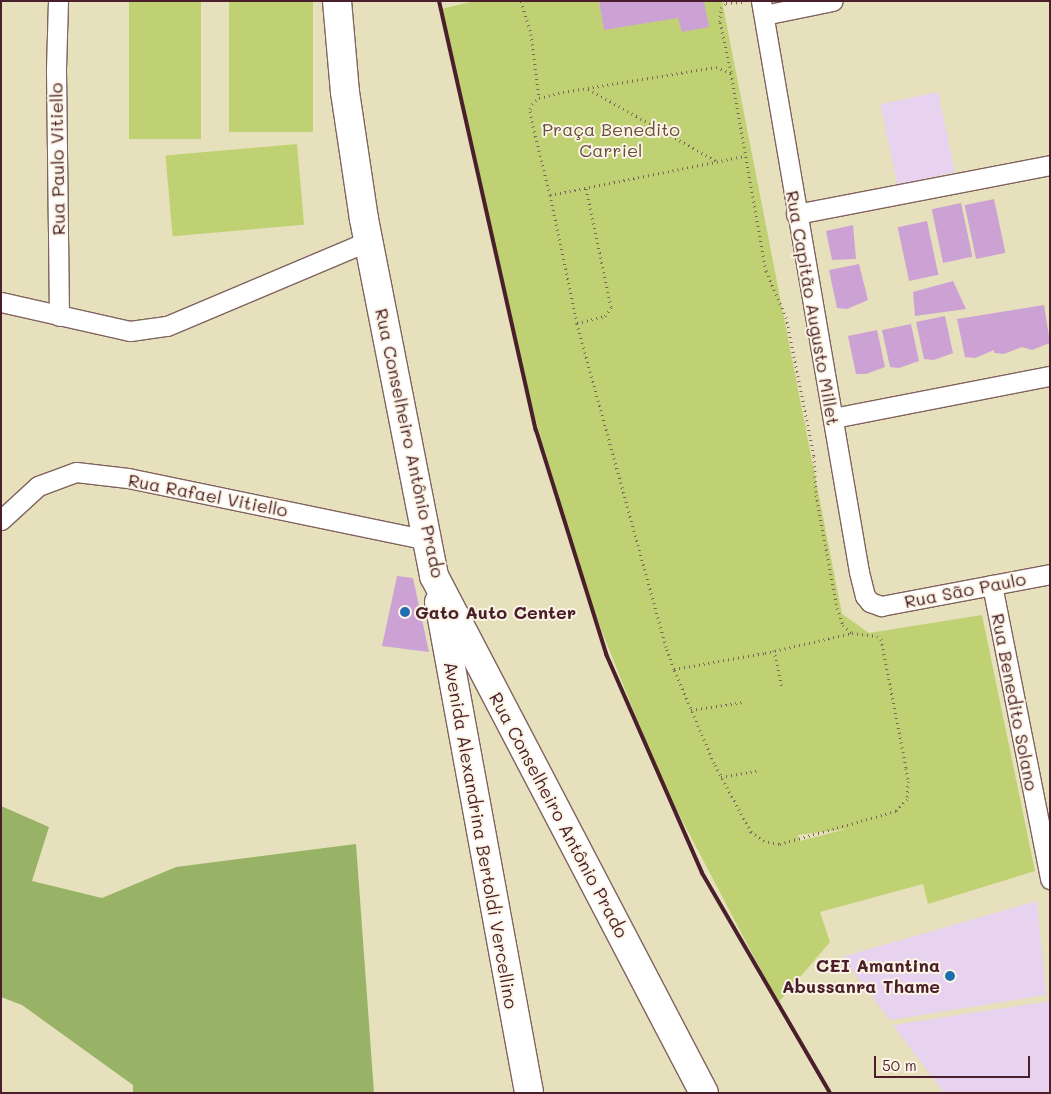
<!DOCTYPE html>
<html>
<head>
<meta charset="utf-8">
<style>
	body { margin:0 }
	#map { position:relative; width:1051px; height:1094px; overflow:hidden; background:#e6e0bc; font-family:Mali,sans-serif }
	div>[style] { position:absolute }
	.built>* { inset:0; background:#e7d2ef; transform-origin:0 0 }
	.green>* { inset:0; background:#c0d174; transform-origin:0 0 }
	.forest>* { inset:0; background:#98b366 }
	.building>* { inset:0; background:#cca2d5; transform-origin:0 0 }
	.path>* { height:3px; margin-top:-1.5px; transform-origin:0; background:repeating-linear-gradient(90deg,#81635e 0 1px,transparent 0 5px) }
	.roads { filter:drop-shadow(1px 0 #81635e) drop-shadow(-1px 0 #81635e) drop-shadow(0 1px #81635e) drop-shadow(0 -1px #81635e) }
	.street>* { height:19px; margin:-9.5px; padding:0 9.5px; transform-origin:9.5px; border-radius:9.5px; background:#fff }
	.secondary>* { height:28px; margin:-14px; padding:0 14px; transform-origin:14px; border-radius:14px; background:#fff }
	.rail>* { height:4px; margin:-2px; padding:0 2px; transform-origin:2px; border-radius:2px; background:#4a1f2b }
	.dots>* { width:14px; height:14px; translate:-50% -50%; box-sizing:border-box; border:2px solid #fcf5e5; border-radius:50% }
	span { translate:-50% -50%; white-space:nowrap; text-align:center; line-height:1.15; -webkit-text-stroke:4px #fcf5e5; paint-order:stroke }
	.park-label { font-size:18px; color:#684c3d }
	.street-label { font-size:18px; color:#4a1f2b }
	.poi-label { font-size:18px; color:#4a1f2b; font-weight:700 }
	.left { translate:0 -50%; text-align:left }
	.right { translate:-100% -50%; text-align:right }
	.frame { position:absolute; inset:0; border:2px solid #4a1f2b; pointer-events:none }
	.scale { position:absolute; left:874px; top:1056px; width:156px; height:22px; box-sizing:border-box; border:2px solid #4a1f2b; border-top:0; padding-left:6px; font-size:15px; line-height:18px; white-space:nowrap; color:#4a1f2b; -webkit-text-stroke:4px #fcf5e5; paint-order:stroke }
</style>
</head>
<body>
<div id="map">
	<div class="built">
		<i style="left:938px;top:92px;width:82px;height:59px;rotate:78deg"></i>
		<i style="clip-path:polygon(1037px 901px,1046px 995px,890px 1020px,842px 957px)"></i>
		<i style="clip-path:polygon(1050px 1001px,1050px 1093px,944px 1093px,893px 1025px)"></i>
	</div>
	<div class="green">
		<i style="left:129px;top:1px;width:72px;height:138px"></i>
		<i style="left:229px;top:1px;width:84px;height:131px"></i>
		<i style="clip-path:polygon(evenodd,475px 1px,722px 1px,842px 614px,869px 633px,982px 615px,1035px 871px,928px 904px,923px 884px,820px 912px,830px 942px,778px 1003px,662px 782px,587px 594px,530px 401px,441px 9px,475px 1px,846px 829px,800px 841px,798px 836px,798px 835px,846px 829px)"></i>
		<i style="left:297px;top:144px;width:81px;height:132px;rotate:85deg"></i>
	</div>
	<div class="forest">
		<i style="clip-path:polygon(1px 806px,49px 827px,32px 881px,102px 898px,176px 867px,356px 844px,374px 1093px,133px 1093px,133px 1085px,22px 1005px,1px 997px)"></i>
	</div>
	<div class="building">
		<i style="clip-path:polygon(599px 1px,704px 1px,709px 27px,682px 32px,678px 18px,604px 30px)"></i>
		<i style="left:994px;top:199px;width:55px;height:30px;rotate:78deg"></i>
		<i style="left:961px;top:203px;width:55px;height:30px;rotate:78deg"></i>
		<i style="left:927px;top:221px;width:55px;height:30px;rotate:78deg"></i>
		<i style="clip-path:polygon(853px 225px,856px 259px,832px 260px,826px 231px)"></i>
		<i style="clip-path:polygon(859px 264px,868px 300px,847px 309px,837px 308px,829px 270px)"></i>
		<i style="clip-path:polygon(953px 281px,966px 309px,915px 316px,913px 292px)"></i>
		<i style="clip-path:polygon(1044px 305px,1050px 343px,1032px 350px,1022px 347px,1004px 354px,994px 353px,994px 350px,975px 358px,965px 357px,957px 319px)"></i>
		<i style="clip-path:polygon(945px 316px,953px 353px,934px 360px,924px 359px,916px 322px)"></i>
		<i style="clip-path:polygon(911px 324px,919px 361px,899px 368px,890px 367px,882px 330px)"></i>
		<i style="clip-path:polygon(877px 330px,885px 367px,866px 374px,856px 374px,848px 336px)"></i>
		<i style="clip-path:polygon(397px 576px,413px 578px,429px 652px,382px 646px)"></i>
	</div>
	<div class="path">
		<i style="left:521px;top:1px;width:34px;rotate:73deg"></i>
		<i style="left:531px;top:34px;width:64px;rotate:82.9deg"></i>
		<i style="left:731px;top:72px;width:51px;rotate:-102.4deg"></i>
		<i style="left:720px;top:22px;width:14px;rotate:-86deg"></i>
		<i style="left:721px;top:8px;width:7px;rotate:-45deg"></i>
		<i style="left:726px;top:3px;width:16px;rotate:-4deg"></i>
		<i style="left:588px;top:89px;width:149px;rotate:29.3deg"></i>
		<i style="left:550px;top:195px;width:200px;rotate:-11.3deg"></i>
		<i style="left:577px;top:323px;width:29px;rotate:-14deg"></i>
		<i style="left:605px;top:316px;width:11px;rotate:-56deg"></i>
		<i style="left:611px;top:307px;width:122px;rotate:-101.9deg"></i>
		<i style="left:774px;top:650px;width:40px;rotate:78deg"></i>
		<i style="left:674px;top:669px;width:92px;rotate:-10deg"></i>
		<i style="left:765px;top:653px;width:89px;rotate:-12.9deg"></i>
		<i style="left:852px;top:633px;width:25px;rotate:7deg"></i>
		<i style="left:877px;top:636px;width:5px;rotate:37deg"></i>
		<i style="left:881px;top:639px;width:131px;rotate:79deg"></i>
		<i style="left:906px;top:768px;width:13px;rotate:81deg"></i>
		<i style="left:908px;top:781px;width:18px;rotate:93deg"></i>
		<i style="left:907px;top:799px;width:16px;rotate:133deg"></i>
		<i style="left:896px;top:811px;width:122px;rotate:164.2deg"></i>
		<i style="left:779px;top:844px;width:15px;rotate:-169deg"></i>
		<i style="left:764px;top:841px;width:16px;rotate:-145deg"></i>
		<i style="left:751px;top:832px;width:78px;rotate:-118.2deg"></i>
		<i style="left:714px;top:763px;width:102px;rotate:-113.1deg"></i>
		<i style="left:674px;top:669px;width:23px;rotate:-110deg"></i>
		<i style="left:666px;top:647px;width:336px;rotate:-105.4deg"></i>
		<i style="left:577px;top:323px;width:131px;rotate:-101.9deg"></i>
		<i style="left:550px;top:195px;width:75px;rotate:-103.9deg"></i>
		<i style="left:532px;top:122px;width:13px;rotate:-99deg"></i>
		<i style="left:530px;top:109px;width:5px;rotate:-68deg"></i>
		<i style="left:532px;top:104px;width:9px;rotate:-41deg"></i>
		<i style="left:539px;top:98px;width:25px;rotate:-14deg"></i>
		<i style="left:563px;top:92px;width:155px;rotate:-9.3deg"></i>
		<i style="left:716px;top:67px;width:16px;rotate:22deg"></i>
		<i style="left:731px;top:73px;width:201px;rotate:80deg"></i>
		<i style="left:766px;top:271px;width:50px;rotate:66.5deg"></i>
		<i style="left:786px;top:317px;width:142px;rotate:78.6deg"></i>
		<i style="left:814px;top:456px;width:39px;rotate:87deg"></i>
		<i style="left:816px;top:495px;width:115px;rotate:79.5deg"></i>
		<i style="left:837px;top:608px;width:18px;rotate:71deg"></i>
		<i style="left:843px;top:625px;width:12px;rotate:42deg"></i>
		<i style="left:691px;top:710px;width:53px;rotate:-8.7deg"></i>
		<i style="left:721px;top:777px;width:39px;rotate:-10deg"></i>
	</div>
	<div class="roads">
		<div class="street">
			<i style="left:58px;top:1px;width:69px;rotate:91.7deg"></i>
			<i style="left:56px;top:70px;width:246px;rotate:89.3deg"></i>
			<i style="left:761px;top:1px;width:579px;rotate:80.26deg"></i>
			<i style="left:859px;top:572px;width:25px;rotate:76deg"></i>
			<i style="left:865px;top:596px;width:8px;rotate:50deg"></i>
			<i style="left:870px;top:602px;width:12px;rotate:20deg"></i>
			<i style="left:881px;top:606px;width:172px;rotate:-10.7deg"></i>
			<i style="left:764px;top:15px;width:70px;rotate:-11.5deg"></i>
			<i style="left:796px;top:214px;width:259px;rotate:-10.9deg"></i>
			<i style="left:1px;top:302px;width:132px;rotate:12.7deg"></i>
			<i style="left:130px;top:331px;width:37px;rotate:-8deg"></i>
			<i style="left:167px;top:326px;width:218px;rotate:-22.9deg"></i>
			<i style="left:833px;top:418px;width:221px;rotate:-11deg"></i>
			<i style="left:1px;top:520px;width:50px;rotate:-42.6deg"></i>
			<i style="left:38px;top:486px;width:40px;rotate:-20.2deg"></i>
			<i style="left:76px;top:472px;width:52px;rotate:6.6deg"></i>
			<i style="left:128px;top:478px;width:306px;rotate:11.7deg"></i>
			<i style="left:992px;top:585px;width:300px;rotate:78.8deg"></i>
		</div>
		<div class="secondary">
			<i style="left:337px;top:1px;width:91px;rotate:85deg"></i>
			<i style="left:345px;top:92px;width:128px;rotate:81.5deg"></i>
			<i style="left:364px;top:219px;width:364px;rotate:78.9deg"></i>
			<i style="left:434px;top:576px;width:583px;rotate:62.42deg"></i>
			<i style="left:439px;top:602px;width:499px;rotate:79.6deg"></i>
		</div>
	</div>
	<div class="rail">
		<i style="left:439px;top:1px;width:440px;rotate:77.3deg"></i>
		<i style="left:536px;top:430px;width:235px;rotate:72.6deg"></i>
		<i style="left:606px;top:654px;width:239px;rotate:66.3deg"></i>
		<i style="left:702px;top:873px;width:255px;rotate:59.8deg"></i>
	</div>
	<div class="dots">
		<i style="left:405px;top:612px;background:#1f6fb2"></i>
		<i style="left:950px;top:976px;background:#1f6fb2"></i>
	</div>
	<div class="park-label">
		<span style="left:611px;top:140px">Praça Benedito<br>Carriel</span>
	</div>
	<div class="street-label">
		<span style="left:57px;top:159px;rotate:-91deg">Rua Paulo Vitiello</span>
		<span style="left:813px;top:308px;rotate:80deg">Rua Capitão Augusto Millet</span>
		<span style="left:410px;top:443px;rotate:78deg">Rua Conselheiro Antônio Prado</span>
		<span style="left:208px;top:495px;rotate:11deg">Rua Rafael Vitiello</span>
		<span style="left:965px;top:590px;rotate:-11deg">Rua São Paulo</span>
		<span style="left:1015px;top:702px;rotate:79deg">Rua Benedito Solano</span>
		<span style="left:559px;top:815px;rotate:62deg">Rua Conselheiro Antônio Prado</span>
		<span style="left:481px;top:835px;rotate:80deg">Avenida Alexandrina Bertoldi Vercellino</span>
	</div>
	<div class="poi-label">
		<span class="left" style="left:415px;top:612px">Gato Auto Center</span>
		<span class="right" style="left:940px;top:976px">CEI Amantina<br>Abussanra Thame</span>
	</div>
	<div class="frame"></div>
	<div class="scale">50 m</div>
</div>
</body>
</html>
